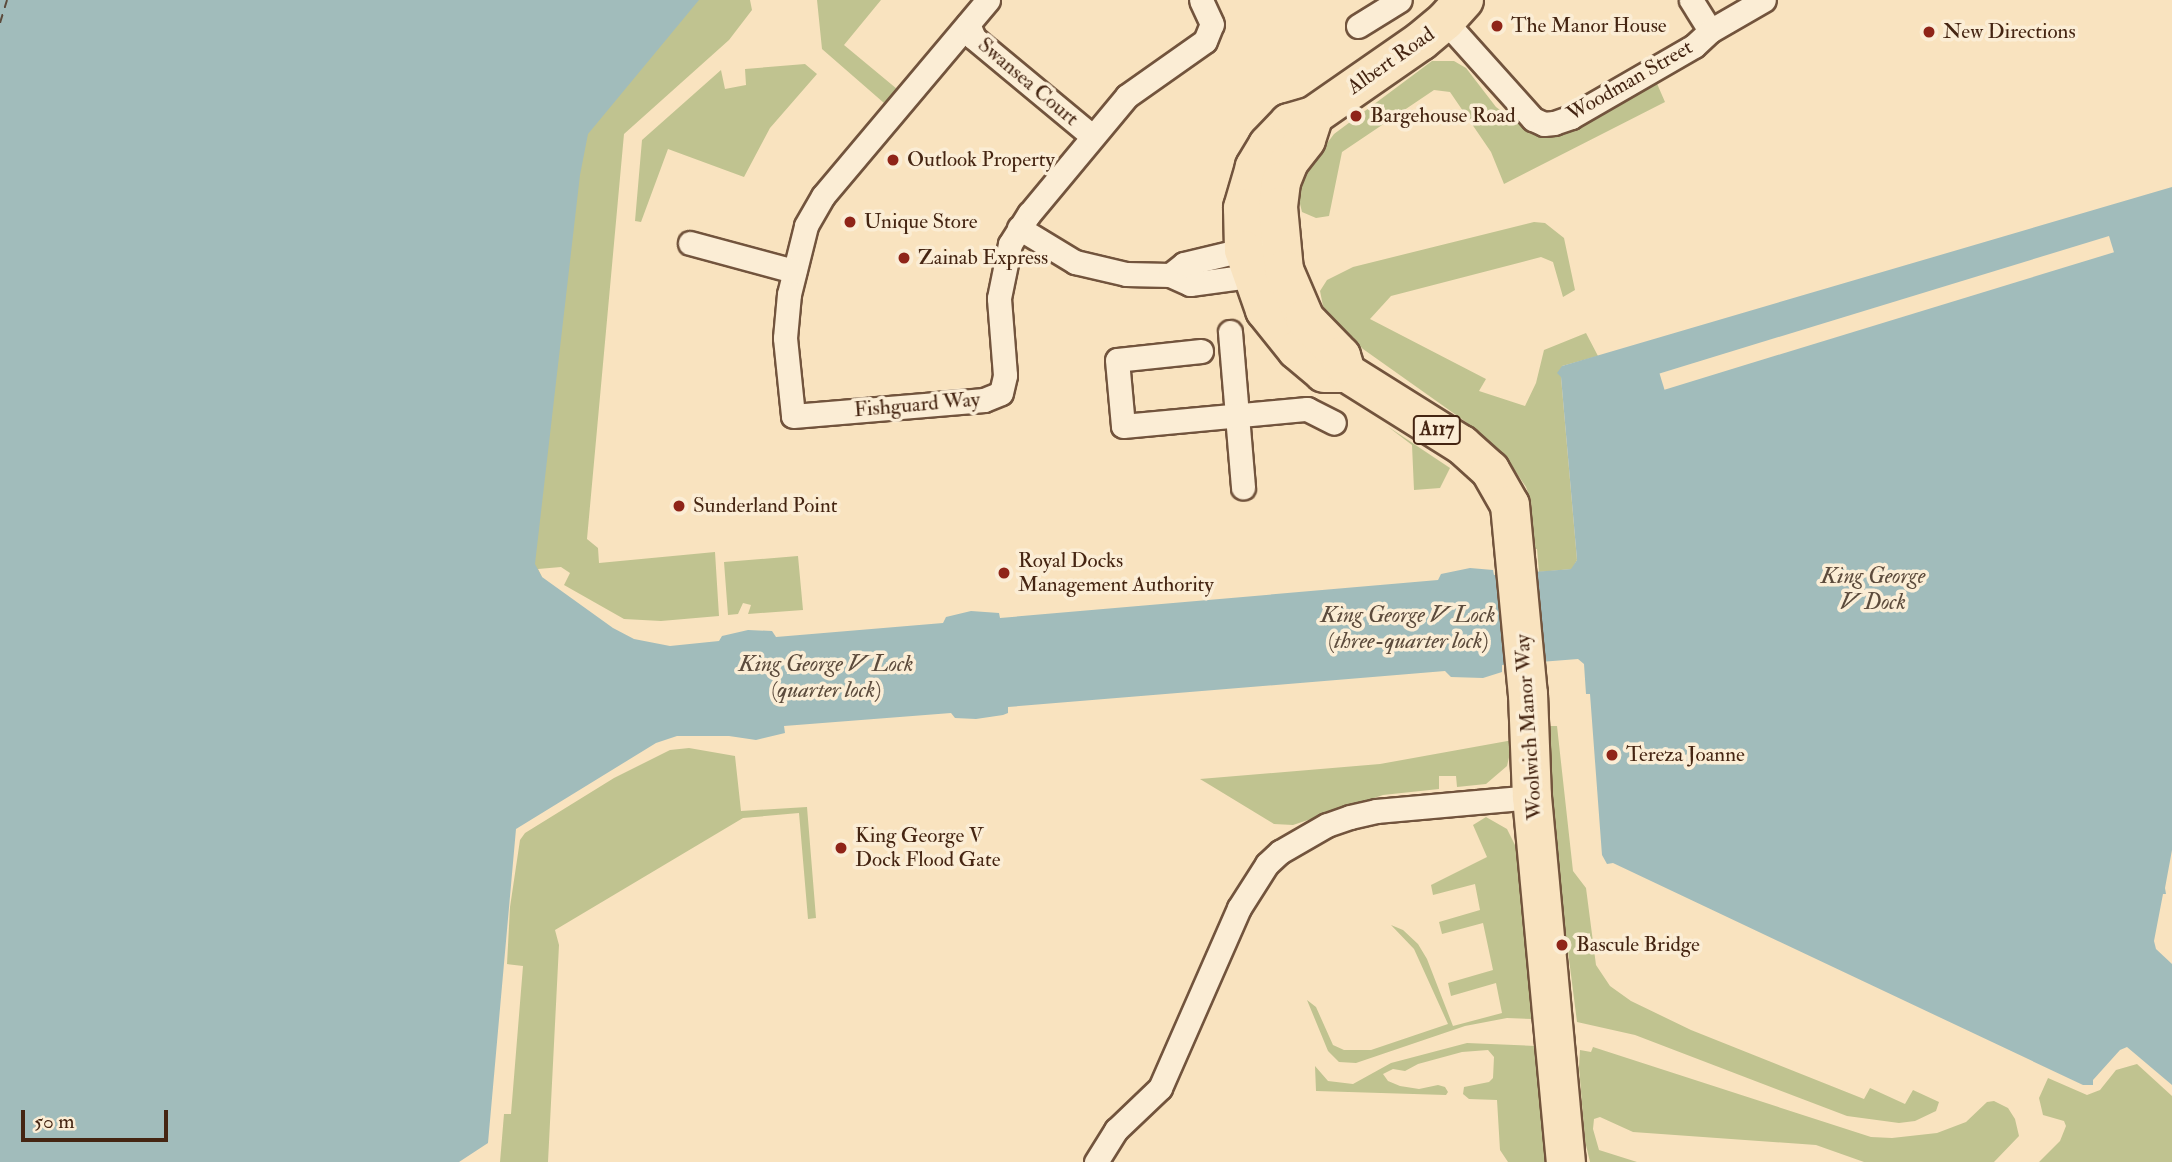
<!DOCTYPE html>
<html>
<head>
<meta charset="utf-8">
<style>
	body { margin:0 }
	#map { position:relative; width:2172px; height:1162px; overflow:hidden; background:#f9e3bf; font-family:"IM FELL Double Pica",serif }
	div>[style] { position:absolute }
	.green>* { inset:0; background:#c0c390 }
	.water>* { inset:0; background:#a1bcbb }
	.pier>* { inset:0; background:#f9e3bf; transform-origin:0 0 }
	.ferry>* { height:2px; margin-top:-1px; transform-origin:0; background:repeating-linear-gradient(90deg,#5c4b3c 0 9px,transparent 0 16px) }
	.roads { filter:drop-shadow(2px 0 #72543d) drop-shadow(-2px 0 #72543d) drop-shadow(0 2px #72543d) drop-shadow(0 -2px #72543d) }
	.minor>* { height:23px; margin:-11.5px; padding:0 11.5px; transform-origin:11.5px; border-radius:11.5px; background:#fbedd5 }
	.trunk>* { height:38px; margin:-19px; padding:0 19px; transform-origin:19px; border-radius:19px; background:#f9e3bf }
	.dots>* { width:19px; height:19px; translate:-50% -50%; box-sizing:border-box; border:4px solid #fbedd5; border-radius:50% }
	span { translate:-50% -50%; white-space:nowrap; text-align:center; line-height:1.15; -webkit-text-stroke:7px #fbedd5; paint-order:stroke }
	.shield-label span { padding:2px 5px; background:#fbedd5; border:2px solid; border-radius:5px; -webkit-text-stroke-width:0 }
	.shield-label { font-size:19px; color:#452512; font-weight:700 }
	.poi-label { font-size:21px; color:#452512 }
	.left { translate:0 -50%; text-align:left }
	.street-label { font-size:21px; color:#452512 }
	.water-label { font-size:23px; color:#5c4b3c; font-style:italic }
	.scale { position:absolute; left:21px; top:1110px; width:147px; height:32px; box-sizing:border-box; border:4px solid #452512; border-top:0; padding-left:9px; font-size:21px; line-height:24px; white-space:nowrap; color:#452512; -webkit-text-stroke:5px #fbedd5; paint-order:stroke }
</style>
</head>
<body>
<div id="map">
	<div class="green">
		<i style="clip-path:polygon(524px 0,750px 0,752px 10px,729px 40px,624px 134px,587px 539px,598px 548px,599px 563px,715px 552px,719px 616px,661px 621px,624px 619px,564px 585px,570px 573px,561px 567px,538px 569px,542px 577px,370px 516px)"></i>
		<i style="clip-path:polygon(817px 0,881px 0,844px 45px,897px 89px,887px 101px,884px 103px,822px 49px)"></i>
		<i style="clip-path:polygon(1432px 61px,1454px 61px,1466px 68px,1496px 107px,1526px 129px,1541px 135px,1550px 135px,1655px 79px,1665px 102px,1504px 184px,1491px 152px,1450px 92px,1434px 90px,1342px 152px,1329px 216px,1316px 218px,1302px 212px,1298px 196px,1304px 174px,1334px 134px)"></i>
		<i style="clip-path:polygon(805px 64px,817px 74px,770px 128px,744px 177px,668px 149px,641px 222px,635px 221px,642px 140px,721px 70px,725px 89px,746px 85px,745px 69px)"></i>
		<i style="clip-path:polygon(1534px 222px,1545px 223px,1564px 238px,1575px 290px,1563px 297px,1553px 262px,1541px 257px,1391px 296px,1370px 319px,1486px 379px,1479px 391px,1525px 406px,1536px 383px,1544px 350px,1586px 333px,1598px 356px,1562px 366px,1561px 377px,1577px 560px,1572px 569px,1539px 572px,1537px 549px,1533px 549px,1531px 501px,1526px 487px,1505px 456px,1466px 422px,1363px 349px,1332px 319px,1323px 306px,1320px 291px,1327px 280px,1353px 267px)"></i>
		<i style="clip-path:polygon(1387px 426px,1450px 468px,1440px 488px,1414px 490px,1412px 445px)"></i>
		<i style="clip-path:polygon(798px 556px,803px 610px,748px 614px,751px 605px,743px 603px,738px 614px,728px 615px,724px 562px)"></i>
		<i style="clip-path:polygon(1547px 726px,1557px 726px,1573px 871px,1586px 888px,1596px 965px,1610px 986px,1631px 1001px,1691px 1030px,1864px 1099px,1870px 1088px,1905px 1104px,1913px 1090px,1939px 1102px,1936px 1111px,1915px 1121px,1899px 1123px,1847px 1116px,1635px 1035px,1577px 1022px,1548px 794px)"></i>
		<i style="clip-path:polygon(1513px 740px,1507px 766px,1486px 784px,1457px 787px,1456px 776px,1439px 776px,1439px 789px,1383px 795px,1293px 825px,1274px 824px,1200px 779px,1380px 764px)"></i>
		<i style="clip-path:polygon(689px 748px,735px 756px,741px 811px,807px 807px,816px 918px,808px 919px,799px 813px,743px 818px,555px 930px,559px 945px,548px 1162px,500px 1162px,504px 1114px,511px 1114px,523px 966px,507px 964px,510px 907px,520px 840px,525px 833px,614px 778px,670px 750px)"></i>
		<i style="clip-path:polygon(1486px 817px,1507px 829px,1518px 851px,1533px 1019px,1507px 1018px,1465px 1026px,1356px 1063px,1339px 1062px,1328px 1051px,1307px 1000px,1316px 1007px,1333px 1045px,1344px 1050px,1371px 1050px,1448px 1024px,1414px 949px,1391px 925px,1403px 930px,1418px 944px,1427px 959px,1453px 1026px,1502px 1013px,1496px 983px,1451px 996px,1448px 983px,1493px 970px,1483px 923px,1442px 934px,1439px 922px,1480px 910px,1475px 884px,1433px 895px,1431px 885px,1487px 857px,1473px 825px)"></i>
		<i style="clip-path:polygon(1467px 1043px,1535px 1046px,1545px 1162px,1508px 1162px,1500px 1150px,1497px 1100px,1469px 1099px,1463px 1094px,1464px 1087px,1489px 1082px,1493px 1078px,1494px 1057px,1488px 1050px,1462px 1052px,1418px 1064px,1405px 1071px,1393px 1069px,1383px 1074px,1388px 1081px,1400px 1086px,1419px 1089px,1438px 1085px,1445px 1087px,1448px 1092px,1446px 1095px,1316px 1091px,1315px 1066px,1328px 1081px,1353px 1084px,1391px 1063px)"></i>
		<i style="clip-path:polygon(1593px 1047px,1871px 1137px,1892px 1138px,1937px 1133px,1966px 1122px,1987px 1102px,1994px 1101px,2008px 1108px,2015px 1119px,2019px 1136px,1994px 1162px,1864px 1162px,1816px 1145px,1633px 1132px,1600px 1117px,1594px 1119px,1593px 1129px,1599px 1150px,1637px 1162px,1590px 1162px,1585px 1141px,1579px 1067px,1580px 1050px,1591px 1052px)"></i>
		<i style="clip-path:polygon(2137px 1064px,2172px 1096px,2172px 1162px,2039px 1162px,2060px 1141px,2066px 1126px,2064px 1121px,2043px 1115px,2039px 1098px,2048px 1078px,2087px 1095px,2100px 1090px,2116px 1070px)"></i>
	</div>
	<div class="water">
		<i style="clip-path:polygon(0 0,699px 0,588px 134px,580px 175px,535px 564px,542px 577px,613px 628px,634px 639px,670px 646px,719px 641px,722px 636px,748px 630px,772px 631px,776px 637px,943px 623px,946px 617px,971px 611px,999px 613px,1000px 618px,1438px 580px,1441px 574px,1470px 568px,1493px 570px,1494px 575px,1571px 569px,1577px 560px,1561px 377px,1557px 373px,1562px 366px,2172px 187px,2172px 850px,2165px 888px,2166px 894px,2163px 894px,2154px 941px,2156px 949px,2172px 964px,2172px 1085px,2127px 1047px,2120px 1050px,2093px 1080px,2093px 1085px,2083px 1085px,1613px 863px,1607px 864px,1602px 855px,1590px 694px,1586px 694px,1584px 664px,1578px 659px,1502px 665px,1502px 672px,1483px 678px,1451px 677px,1445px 671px,1008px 707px,1008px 713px,1003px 715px,976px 719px,955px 718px,951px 713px,784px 726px,785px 733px,756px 740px,729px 736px,677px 736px,656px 743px,516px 829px,488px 1143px,459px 1162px,0 1162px)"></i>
	</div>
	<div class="pier">
		<i style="left:2109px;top:236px;width:17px;height:470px;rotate:73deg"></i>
	</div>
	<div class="ferry">
		<i style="left:0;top:23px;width:24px;rotate:-73deg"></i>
	</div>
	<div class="roads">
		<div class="minor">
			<i style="left:988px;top:0;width:256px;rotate:130.1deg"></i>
			<i style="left:823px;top:196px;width:34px;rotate:120deg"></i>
			<i style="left:806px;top:226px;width:70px;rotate:104deg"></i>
			<i style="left:789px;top:294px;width:44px;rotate:95.2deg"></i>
			<i style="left:785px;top:338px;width:78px;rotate:84.1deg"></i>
			<i style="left:793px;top:416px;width:192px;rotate:-4.8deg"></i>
			<i style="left:984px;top:400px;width:18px;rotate:-22deg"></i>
			<i style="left:1001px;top:393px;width:18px;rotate:-77deg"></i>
			<i style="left:1005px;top:375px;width:77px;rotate:-94.5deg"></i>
			<i style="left:999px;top:298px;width:55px;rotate:-78.5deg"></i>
			<i style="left:1010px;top:244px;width:36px;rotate:-58deg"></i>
			<i style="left:1029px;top:214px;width:153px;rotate:-50.3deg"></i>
			<i style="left:1127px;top:96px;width:95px;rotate:-35.2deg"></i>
			<i style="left:1205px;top:41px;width:18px;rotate:-68deg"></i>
			<i style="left:1212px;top:24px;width:26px;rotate:-115deg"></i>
			<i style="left:1691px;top:0;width:36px;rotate:58deg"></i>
			<i style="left:1445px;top:21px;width:132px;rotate:48.1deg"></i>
			<i style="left:1533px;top:119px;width:12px;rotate:24deg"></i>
			<i style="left:1544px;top:124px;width:10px;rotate:-6deg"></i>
			<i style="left:1554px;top:123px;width:18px;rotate:-19deg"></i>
			<i style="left:1571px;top:117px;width:142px;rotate:-30deg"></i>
			<i style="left:1694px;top:46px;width:22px;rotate:-43deg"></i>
			<i style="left:1710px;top:31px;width:62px;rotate:-29.9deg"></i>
			<i style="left:968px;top:24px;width:15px;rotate:67deg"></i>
			<i style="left:974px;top:38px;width:153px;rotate:39.7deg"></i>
			<i style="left:1358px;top:26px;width:49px;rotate:-31.8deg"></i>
			<i style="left:1019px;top:228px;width:66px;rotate:31.3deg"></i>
			<i style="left:1075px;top:262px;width:52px;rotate:13.2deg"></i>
			<i style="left:1126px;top:274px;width:44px;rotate:1.3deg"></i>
			<i style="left:1170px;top:275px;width:22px;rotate:24deg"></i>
			<i style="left:1190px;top:284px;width:76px;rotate:-7.6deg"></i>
			<i style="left:690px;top:243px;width:108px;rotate:15.1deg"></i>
			<i style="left:1170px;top:275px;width:18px;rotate:-38deg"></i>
			<i style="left:1184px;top:264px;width:73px;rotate:-13.5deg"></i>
			<i style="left:1230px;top:332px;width:156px;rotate:85.2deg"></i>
			<i style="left:1201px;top:351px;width:84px;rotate:173.9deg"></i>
			<i style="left:1117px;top:360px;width:66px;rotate:84.8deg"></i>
			<i style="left:1123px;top:426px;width:185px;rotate:-5.3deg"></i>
			<i style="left:1307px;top:409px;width:30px;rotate:27deg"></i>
			<i style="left:1096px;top:1162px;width:38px;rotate:-58deg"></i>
			<i style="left:1116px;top:1130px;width:61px;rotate:-43.7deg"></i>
			<i style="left:1160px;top:1088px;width:197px;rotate:-66.3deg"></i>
			<i style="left:1239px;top:908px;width:52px;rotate:-57.5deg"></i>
			<i style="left:1267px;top:864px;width:18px;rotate:-43deg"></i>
			<i style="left:1280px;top:852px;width:54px;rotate:-29.9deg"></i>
			<i style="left:1327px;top:825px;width:24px;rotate:-19deg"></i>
			<i style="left:1350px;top:817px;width:27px;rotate:-13deg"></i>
			<i style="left:1376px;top:811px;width:157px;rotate:-5.1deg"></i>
		</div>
		<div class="trunk">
			<i style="left:1464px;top:0;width:28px;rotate:132deg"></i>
			<i style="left:1445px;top:21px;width:31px;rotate:140deg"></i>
			<i style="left:1421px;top:41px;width:131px;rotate:145.2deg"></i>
			<i style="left:1313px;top:116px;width:25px;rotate:164deg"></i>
			<i style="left:1289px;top:123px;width:30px;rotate:134deg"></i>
			<i style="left:1268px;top:145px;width:26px;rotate:121deg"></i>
			<i style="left:1255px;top:167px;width:43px;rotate:106.3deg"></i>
			<i style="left:1243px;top:208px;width:42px;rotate:88.6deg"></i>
			<i style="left:1244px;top:250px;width:64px;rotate:70.7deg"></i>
			<i style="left:1265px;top:310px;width:51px;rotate:51.3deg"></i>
			<i style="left:1297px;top:350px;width:35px;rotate:40deg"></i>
			<i style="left:1324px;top:373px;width:23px"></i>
			<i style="left:1347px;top:373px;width:136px;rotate:32.1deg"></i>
			<i style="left:1462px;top:445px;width:38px;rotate:42deg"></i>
			<i style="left:1490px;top:470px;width:40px;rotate:60.3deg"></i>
			<i style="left:1510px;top:505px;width:190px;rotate:84.6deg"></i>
			<i style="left:1528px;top:694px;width:103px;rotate:87.8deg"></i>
			<i style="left:1532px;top:797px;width:367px;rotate:84.7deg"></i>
			<i style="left:1313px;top:118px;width:23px;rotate:108deg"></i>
			<i style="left:1306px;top:140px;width:28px;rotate:128deg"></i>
			<i style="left:1289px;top:162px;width:22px;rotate:112deg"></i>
			<i style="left:1281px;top:182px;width:25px;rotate:97deg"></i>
			<i style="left:1278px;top:207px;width:63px;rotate:84.6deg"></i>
			<i style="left:1284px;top:270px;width:53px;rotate:66.8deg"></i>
			<i style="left:1305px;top:319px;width:52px;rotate:45.8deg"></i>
			<i style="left:1341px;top:356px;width:9px;rotate:72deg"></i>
		</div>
	</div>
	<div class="dots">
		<i style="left:1497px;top:26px;background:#8f2418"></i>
		<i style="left:1929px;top:32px;background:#8f2418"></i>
		<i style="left:1356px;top:116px;background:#8f2418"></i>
		<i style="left:893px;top:160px;background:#8f2418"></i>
		<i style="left:850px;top:222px;background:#8f2418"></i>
		<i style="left:904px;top:258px;background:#8f2418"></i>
		<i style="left:679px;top:506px;background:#8f2418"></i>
		<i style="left:1004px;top:573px;background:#8f2418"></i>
		<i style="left:1612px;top:755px;background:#8f2418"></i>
		<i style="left:841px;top:848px;background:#8f2418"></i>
		<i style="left:1562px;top:945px;background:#8f2418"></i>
	</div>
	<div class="shield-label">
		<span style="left:1437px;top:430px">A117</span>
	</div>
	<div class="poi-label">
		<span class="left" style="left:1511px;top:26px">The Manor House</span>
		<span class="left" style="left:1943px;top:32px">New Directions</span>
		<span class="left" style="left:1370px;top:116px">Bargehouse Road</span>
		<span class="left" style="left:907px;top:160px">Outlook Property</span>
		<span class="left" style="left:864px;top:222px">Unique Store</span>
		<span class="left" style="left:918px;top:258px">Zainab Express</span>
		<span class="left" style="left:693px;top:506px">Sunderland Point</span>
		<span class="left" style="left:1018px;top:573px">Royal Docks<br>Management Authority</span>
		<span class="left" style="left:1626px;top:755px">Tereza Joanne</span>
		<span class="left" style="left:855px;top:848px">King George V<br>Dock Flood Gate</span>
		<span class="left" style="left:1576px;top:945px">Bascule Bridge</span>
	</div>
	<div class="street-label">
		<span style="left:1391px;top:61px;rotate:-35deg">Albert Road</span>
		<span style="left:1630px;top:81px;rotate:-30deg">Woodman Street</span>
		<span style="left:1028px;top:82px;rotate:40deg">Swansea Court</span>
		<span style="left:917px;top:405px;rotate:-5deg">Fishguard Way</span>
		<span style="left:1529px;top:727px;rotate:-94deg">Woolwich Manor Way</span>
	</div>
	<div class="water-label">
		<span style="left:1873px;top:589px">King George<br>V Dock</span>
		<span style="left:1408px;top:628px">King George V Lock<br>(three-quarter lock)</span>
		<span style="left:826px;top:677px">King George V Lock<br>(quarter lock)</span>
	</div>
	<div class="scale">50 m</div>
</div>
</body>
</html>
